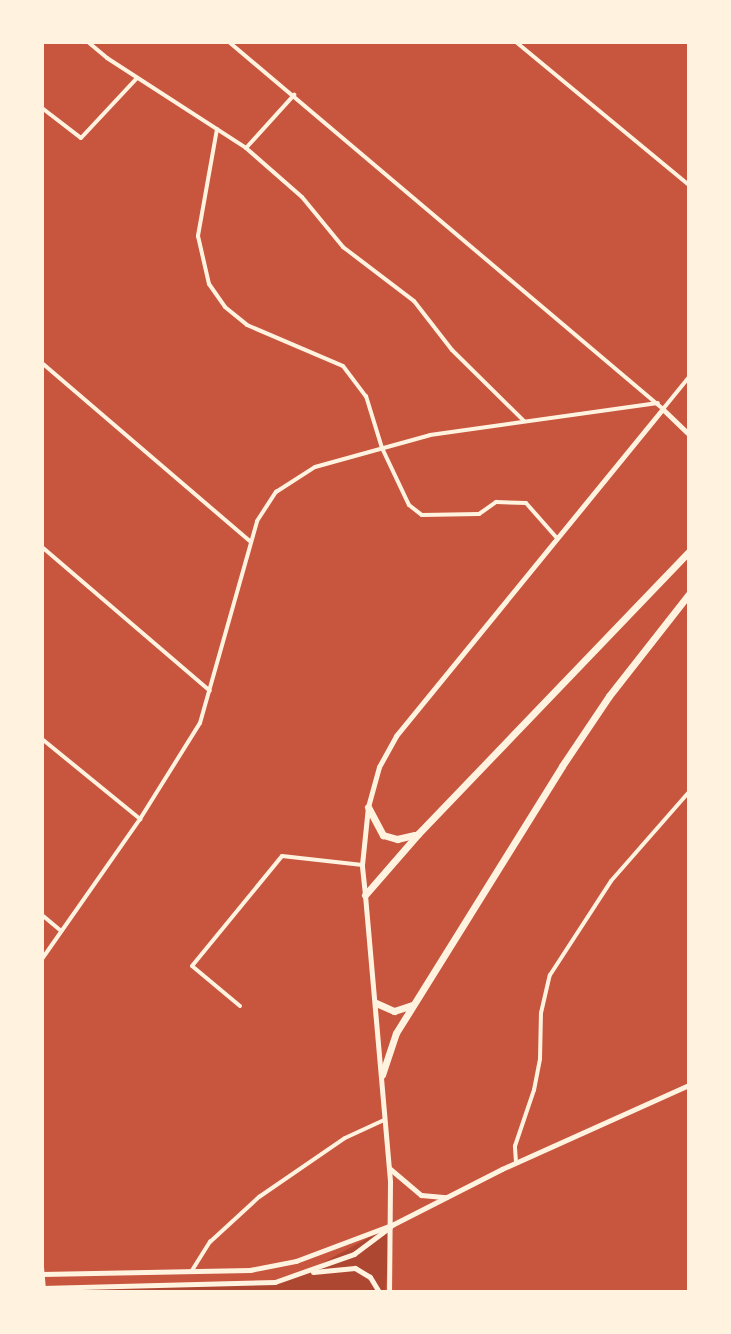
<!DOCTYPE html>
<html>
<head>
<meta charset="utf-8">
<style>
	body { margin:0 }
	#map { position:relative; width:731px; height:1334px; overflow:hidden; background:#c8553d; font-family:"Source Sans 3",sans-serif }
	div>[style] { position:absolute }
	.green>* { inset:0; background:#ae4732 }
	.minor>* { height:4px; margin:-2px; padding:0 2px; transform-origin:2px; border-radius:2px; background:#fff3e0 }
	.tertiary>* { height:4.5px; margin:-2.25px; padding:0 2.25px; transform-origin:2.25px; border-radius:2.25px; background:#fff3e0 }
	.secondary>* { height:5px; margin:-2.5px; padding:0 2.5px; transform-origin:2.5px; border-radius:2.5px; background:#fff3e0 }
	.motorway>* { height:7px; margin:-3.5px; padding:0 3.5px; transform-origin:3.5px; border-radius:3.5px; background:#fff3e0 }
	span { translate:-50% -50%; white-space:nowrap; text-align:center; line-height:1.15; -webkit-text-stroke:4.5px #fff3e0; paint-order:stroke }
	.frame { position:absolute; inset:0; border:44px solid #fff3e0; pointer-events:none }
</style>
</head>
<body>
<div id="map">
	<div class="green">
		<i style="clip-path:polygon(392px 1225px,385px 1292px,42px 1292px,42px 1288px,251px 1285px,293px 1279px)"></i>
	</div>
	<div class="minor">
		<i style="left:88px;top:42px;width:25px;rotate:40deg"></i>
		<i style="left:107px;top:58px;width:166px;rotate:32.9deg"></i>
		<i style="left:246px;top:148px;width:74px;rotate:41.2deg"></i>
		<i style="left:302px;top:197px;width:65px;rotate:50.6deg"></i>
		<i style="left:343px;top:247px;width:89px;rotate:37.3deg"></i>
		<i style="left:414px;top:301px;width:62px;rotate:52.2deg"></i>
		<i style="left:452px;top:350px;width:101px;rotate:44.6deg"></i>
		<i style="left:229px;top:42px;width:568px;rotate:40.22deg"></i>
		<i style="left:663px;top:409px;width:41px;rotate:-50.9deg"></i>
		<i style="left:516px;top:42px;width:224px;rotate:39.6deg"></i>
		<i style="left:42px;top:108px;width:49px;rotate:37.6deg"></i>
		<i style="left:81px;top:138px;width:82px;rotate:-47deg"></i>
		<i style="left:217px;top:129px;width:109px;rotate:100.1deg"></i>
		<i style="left:198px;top:236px;width:49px;rotate:77.1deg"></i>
		<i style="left:209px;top:284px;width:28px;rotate:55deg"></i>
		<i style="left:225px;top:307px;width:28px;rotate:39deg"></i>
		<i style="left:247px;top:325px;width:104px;rotate:23.1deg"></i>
		<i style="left:343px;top:366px;width:38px;rotate:53deg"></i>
		<i style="left:366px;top:396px;width:54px;rotate:72.9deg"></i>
		<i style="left:382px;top:448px;width:63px;rotate:64.7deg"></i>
		<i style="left:409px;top:505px;width:16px;rotate:38deg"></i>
		<i style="left:422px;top:515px;width:57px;rotate:-1deg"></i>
		<i style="left:479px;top:514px;width:21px;rotate:-35deg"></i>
		<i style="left:496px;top:502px;width:30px;rotate:2deg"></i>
		<i style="left:526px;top:503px;width:45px;rotate:48.6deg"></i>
		<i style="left:246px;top:148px;width:72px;rotate:-47.8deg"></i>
		<i style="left:42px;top:363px;width:274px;rotate:40.6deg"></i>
		<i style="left:42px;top:547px;width:221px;rotate:40.6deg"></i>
		<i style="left:42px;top:739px;width:127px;rotate:39.2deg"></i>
		<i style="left:42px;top:915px;width:25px;rotate:40deg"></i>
		<i style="left:42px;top:959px;width:171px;rotate:-55deg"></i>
		<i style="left:140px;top:819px;width:113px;rotate:-58deg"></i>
		<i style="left:200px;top:723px;width:210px;rotate:-74.2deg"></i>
		<i style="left:257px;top:521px;width:35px;rotate:-57deg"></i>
		<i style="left:276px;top:492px;width:46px;rotate:-32.7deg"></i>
		<i style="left:315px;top:467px;width:119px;rotate:-15.5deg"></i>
		<i style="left:430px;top:435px;width:230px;rotate:-8deg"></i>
		<i style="left:240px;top:1006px;width:62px;rotate:-140.2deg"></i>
		<i style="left:192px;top:966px;width:142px;rotate:-50.7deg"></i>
		<i style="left:282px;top:856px;width:81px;rotate:6.4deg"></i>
		<i style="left:516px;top:1162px;width:16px;rotate:-94deg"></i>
		<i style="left:515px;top:1146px;width:59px;rotate:-71.3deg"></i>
		<i style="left:534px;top:1090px;width:32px;rotate:-79deg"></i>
		<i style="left:540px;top:1059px;width:46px;rotate:-88.8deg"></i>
		<i style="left:541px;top:1013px;width:39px;rotate:-77deg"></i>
		<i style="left:550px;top:975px;width:112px;rotate:-57deg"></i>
		<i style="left:611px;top:881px;width:118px;rotate:-48.8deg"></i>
		<i style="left:42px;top:1267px;width:21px;rotate:85deg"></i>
		<i style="left:191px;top:1272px;width:36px;rotate:-58deg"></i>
		<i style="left:210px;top:1242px;width:67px;rotate:-42.6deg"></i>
		<i style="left:259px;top:1197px;width:104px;rotate:-34.5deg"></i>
		<i style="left:345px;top:1138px;width:43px;rotate:-24.8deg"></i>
	</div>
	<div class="tertiary">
		<i style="left:365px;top:895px;width:30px;rotate:-96deg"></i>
		<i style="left:362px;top:865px;width:58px;rotate:-84.1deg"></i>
		<i style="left:368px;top:807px;width:41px;rotate:-74.6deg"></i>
		<i style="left:379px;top:767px;width:35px;rotate:-61deg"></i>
		<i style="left:396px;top:736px;width:422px;rotate:-50.8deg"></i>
		<i style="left:663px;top:409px;width:36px;rotate:44deg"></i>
		<i style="left:42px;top:1274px;width:208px;rotate:-1.1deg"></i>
		<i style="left:250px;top:1270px;width:47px;rotate:-11.1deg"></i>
		<i style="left:296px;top:1261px;width:103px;rotate:-20.6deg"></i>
		<i style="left:392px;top:1225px;width:123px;rotate:-27deg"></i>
		<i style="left:502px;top:1169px;width:205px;rotate:-24.2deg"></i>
		<i style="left:42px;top:1288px;width:233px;rotate:-1.5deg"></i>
		<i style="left:275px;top:1282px;width:84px;rotate:-19.5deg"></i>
		<i style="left:354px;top:1254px;width:45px;rotate:-36.9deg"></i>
	</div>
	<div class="secondary">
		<i style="left:365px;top:895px;width:288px;rotate:85deg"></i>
		<i style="left:390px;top:1182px;width:110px;rotate:90.5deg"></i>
		<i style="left:389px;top:1168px;width:42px;rotate:40.2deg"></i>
		<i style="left:421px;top:1195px;width:25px;rotate:5deg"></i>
		<i style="left:313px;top:1272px;width:42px;rotate:-5.4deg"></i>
		<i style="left:355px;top:1268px;width:17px;rotate:31deg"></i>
		<i style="left:370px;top:1277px;width:17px;rotate:59deg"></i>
	</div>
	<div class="motorway">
		<i style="left:368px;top:807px;width:32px;rotate:62deg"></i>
		<i style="left:383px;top:835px;width:15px;rotate:16deg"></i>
		<i style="left:397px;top:839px;width:18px;rotate:-13deg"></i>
		<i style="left:365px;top:895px;width:81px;rotate:-49deg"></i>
		<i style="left:418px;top:834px;width:392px;rotate:-46.2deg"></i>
		<i style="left:376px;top:1003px;width:20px;rotate:24deg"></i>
		<i style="left:394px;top:1011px;width:19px;rotate:-18deg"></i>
		<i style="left:382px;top:1075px;width:44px;rotate:-71.6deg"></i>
		<i style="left:396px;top:1033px;width:314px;rotate:-58.1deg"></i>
		<i style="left:562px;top:766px;width:84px;rotate:-56.1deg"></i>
		<i style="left:609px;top:696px;width:130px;rotate:-51.9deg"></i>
	</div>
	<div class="frame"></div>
</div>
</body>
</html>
